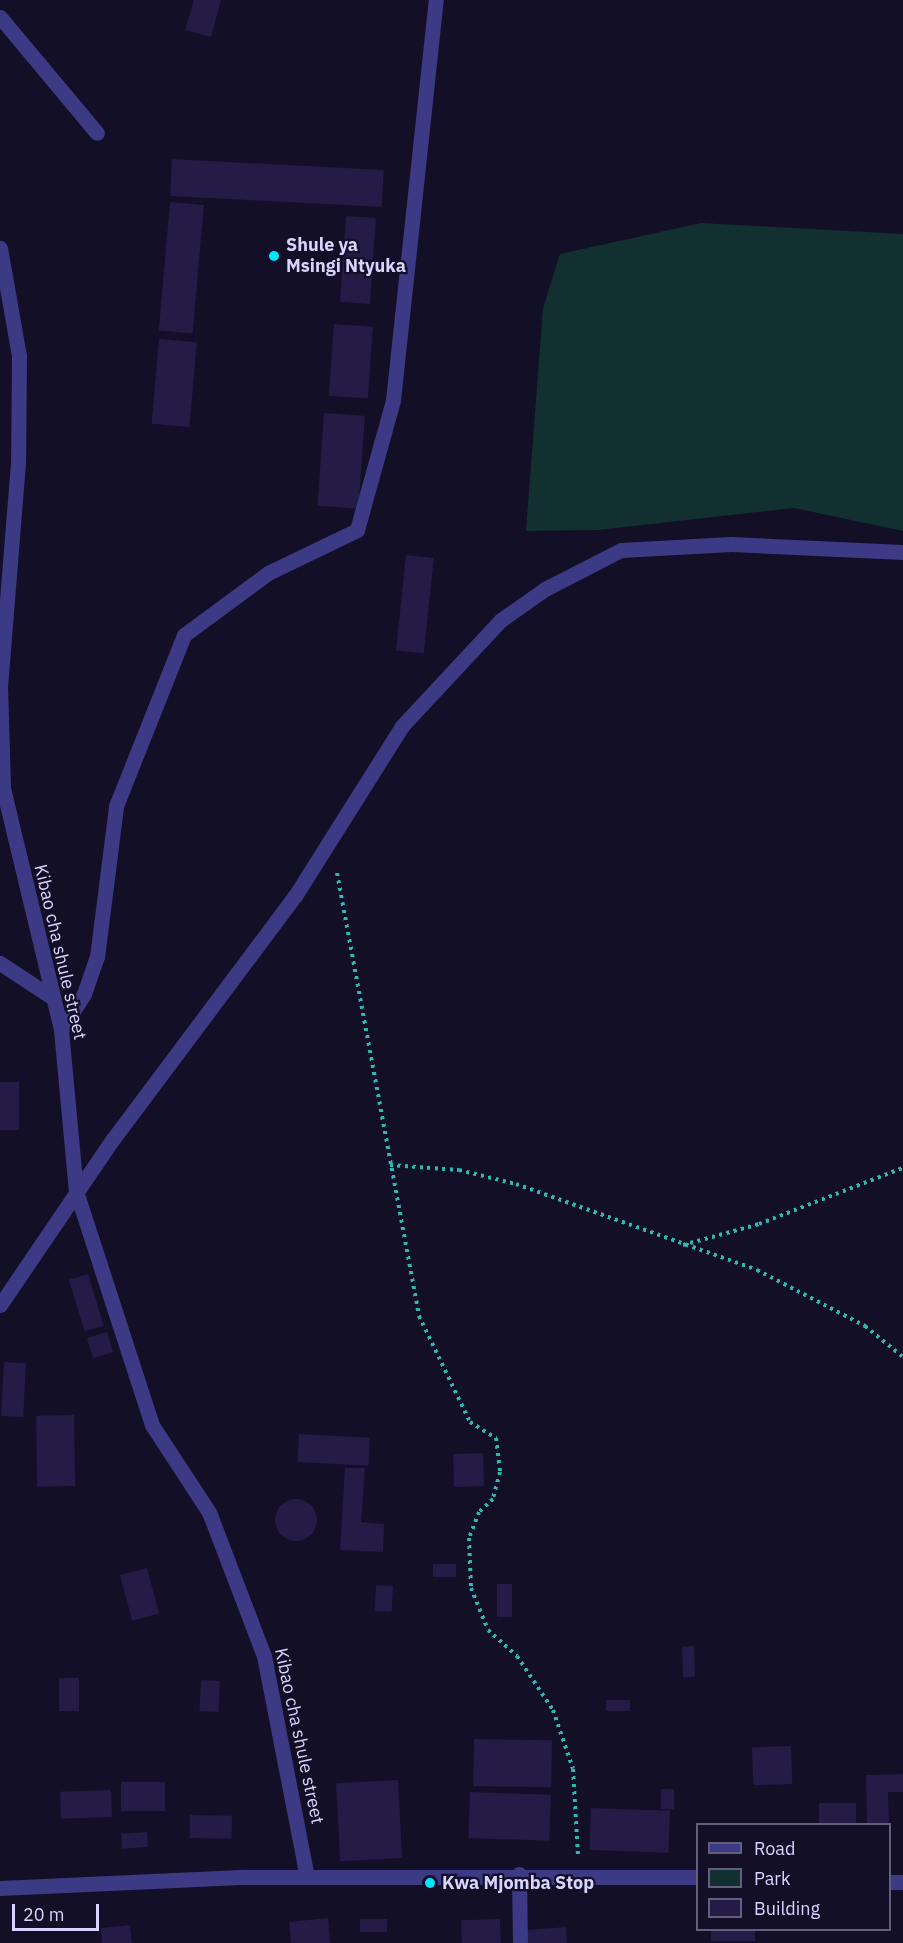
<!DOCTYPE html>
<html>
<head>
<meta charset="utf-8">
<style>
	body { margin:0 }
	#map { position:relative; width:903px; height:1943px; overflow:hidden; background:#130f26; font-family:"IBM Plex Sans",sans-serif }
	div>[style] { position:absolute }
	.green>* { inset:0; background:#12302f }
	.building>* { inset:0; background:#241b47; transform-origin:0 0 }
	.round { border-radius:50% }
	.path>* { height:4px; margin-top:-2px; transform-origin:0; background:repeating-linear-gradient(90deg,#2fb8b0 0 3px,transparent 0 7.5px) }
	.minor>* { height:15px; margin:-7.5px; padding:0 7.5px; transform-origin:7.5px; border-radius:7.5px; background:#3d3a85 }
	.dots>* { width:16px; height:16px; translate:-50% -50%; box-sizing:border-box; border:3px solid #130f26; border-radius:50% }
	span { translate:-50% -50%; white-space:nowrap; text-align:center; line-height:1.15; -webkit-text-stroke:4.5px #130f26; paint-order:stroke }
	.poi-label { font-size:18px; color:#d9d4ff; font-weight:700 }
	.left { translate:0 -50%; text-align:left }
	.street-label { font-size:18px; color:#d9d4ff }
	.legend { position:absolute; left:696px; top:1823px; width:195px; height:108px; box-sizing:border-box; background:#130f26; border:2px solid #625e7d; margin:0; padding:8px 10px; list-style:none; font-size:18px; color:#d9d4ff }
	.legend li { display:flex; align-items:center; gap:12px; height:30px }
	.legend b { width:30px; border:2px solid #625e7d }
	.scale { position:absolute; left:12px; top:1904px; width:87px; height:27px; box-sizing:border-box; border:3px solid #d9d4ff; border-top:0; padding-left:8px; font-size:18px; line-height:21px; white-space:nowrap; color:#d9d4ff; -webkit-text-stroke:4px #130f26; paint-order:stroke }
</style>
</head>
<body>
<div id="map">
	<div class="green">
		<i style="clip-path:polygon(701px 223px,903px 234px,903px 531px,794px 508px,598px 530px,526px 531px,543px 308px,560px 254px)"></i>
	</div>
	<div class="building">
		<i style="clip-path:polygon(194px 0,221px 0,211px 37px,185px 30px)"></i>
		<i style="left:172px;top:159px;width:212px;height:37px;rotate:3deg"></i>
		<i style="left:170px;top:202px;width:34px;height:129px;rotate:5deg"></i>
		<i style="left:346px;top:216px;width:30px;height:86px;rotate:4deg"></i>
		<i style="left:334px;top:324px;width:39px;height:72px;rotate:4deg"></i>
		<i style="left:159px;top:339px;width:38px;height:85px;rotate:5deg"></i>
		<i style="left:324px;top:413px;width:41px;height:93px;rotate:4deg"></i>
		<i style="left:406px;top:555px;width:28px;height:96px;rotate:6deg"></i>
		<i style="left:0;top:1082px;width:19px;height:48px"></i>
		<i style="left:88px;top:1274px;width:54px;height:20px;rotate:73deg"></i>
		<i style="left:107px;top:1332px;width:21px;height:21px;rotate:73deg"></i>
		<i style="left:4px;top:1362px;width:22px;height:54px;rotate:3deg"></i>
		<i style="left:74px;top:1415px;width:71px;height:38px;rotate:89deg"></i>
		<i style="left:299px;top:1434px;width:71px;height:28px;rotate:3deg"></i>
		<i style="left:483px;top:1453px;width:33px;height:30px;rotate:88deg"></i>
		<i style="clip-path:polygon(345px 1468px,365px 1468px,361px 1522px,384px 1524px,383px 1552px,340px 1550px)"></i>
		<i class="round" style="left:275px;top:1499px;width:42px;height:42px"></i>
		<i style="left:456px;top:1564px;width:13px;height:23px;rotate:90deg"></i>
		<i style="left:147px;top:1568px;width:47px;height:28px;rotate:75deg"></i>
		<i style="left:497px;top:1584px;width:15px;height:33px"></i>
		<i style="left:376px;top:1585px;width:17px;height:26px;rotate:3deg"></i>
		<i style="left:694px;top:1646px;width:31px;height:12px;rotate:88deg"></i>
		<i style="left:59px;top:1678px;width:20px;height:33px"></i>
		<i style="left:201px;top:1680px;width:19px;height:31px;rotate:3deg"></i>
		<i style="left:606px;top:1700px;width:24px;height:11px"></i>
		<i style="left:474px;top:1739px;width:78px;height:47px;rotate:1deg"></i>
		<i style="left:791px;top:1746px;width:38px;height:39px;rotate:88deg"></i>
		<i style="clip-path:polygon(903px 1774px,903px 1792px,888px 1792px,889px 1824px,867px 1824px,866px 1775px)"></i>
		<i style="left:398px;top:1780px;width:78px;height:62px;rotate:87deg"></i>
		<i style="left:121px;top:1782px;width:44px;height:29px"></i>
		<i style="left:661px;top:1789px;width:13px;height:20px"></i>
		<i style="left:111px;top:1790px;width:27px;height:51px;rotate:88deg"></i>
		<i style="left:470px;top:1792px;width:81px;height:46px;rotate:2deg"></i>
		<i style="left:819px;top:1803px;width:37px;height:21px"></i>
		<i style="left:591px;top:1808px;width:79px;height:42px;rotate:2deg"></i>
		<i style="left:190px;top:1815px;width:42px;height:23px;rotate:1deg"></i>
		<i style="left:147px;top:1832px;width:15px;height:26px;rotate:86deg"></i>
		<i style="clip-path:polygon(328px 1918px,330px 1943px,291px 1943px,289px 1922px)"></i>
		<i style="left:387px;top:1919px;width:13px;height:27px;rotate:90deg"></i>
		<i style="left:500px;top:1919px;width:24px;height:39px;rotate:88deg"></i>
		<i style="clip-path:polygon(130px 1925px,132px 1943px,102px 1943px,101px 1928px)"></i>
		<i style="clip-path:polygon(566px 1927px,567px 1943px,527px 1943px,526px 1930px)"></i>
		<i style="left:711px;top:1930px;width:44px;height:11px"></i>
	</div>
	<div class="path">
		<i style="left:337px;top:873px;width:451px;rotate:79.5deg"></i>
		<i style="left:419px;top:1316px;width:118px;rotate:64.3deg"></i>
		<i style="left:470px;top:1422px;width:31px;rotate:32deg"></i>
		<i style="left:496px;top:1438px;width:34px;rotate:83deg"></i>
		<i style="left:500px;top:1472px;width:28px;rotate:105deg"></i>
		<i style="left:493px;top:1499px;width:19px;rotate:137deg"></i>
		<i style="left:479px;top:1512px;width:28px;rotate:111deg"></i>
		<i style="left:469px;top:1538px;width:50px;rotate:87.7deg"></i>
		<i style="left:471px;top:1588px;width:45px;rotate:68deg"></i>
		<i style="left:488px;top:1630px;width:39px;rotate:42deg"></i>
		<i style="left:517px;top:1656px;width:65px;rotate:56.3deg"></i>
		<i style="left:553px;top:1710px;width:62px;rotate:71.3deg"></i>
		<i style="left:573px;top:1769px;width:86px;rotate:86.7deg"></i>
		<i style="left:390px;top:1165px;width:69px;rotate:4.1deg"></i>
		<i style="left:459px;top:1170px;width:59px;rotate:13.8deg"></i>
		<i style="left:516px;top:1184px;width:256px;rotate:19.6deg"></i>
		<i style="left:757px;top:1270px;width:122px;rotate:27.4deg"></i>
		<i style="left:865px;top:1326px;width:49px;rotate:39.2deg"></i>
		<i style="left:683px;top:1245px;width:79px;rotate:-15.4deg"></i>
		<i style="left:759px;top:1224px;width:155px;rotate:-21.3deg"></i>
	</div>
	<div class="minor">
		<i style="left:0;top:17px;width:151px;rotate:50.1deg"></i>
		<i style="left:0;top:248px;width:110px;rotate:80deg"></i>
		<i style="left:19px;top:356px;width:107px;rotate:90.5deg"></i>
		<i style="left:18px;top:463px;width:223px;rotate:94.6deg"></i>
		<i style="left:0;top:685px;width:103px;rotate:88.3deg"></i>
		<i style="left:3px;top:788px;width:249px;rotate:76.5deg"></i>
		<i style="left:61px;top:1030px;width:162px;rotate:84.7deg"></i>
		<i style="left:76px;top:1191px;width:246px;rotate:72deg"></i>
		<i style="left:152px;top:1425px;width:104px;rotate:56.8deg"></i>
		<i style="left:209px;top:1512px;width:154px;rotate:69.1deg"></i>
		<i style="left:264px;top:1656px;width:225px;rotate:79deg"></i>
		<i style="left:0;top:963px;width:60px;rotate:33.4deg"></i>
		<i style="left:61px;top:1030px;width:43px;rotate:-57.4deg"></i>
		<i style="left:84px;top:994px;width:39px;rotate:-71deg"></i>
		<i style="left:97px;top:957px;width:152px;rotate:-82.8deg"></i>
		<i style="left:116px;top:806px;width:184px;rotate:-68.3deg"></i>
		<i style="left:184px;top:635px;width:104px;rotate:-36.4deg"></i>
		<i style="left:268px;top:573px;width:99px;rotate:-25.8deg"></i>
		<i style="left:357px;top:530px;width:135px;rotate:-74.5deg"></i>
		<i style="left:393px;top:400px;width:402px;rotate:-83.9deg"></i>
		<i style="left:0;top:1305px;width:201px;rotate:-55.8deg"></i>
		<i style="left:113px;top:1139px;width:304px;rotate:-53.2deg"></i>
		<i style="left:295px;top:896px;width:201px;rotate:-57.8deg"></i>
		<i style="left:402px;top:726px;width:145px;rotate:-47deg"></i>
		<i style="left:501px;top:620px;width:54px;rotate:-35.2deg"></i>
		<i style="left:545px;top:589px;width:85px;rotate:-27.2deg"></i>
		<i style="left:621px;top:550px;width:110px;rotate:-3.1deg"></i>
		<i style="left:731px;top:544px;width:172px;rotate:2.7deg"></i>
		<i style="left:519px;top:1874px;width:69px;rotate:89.2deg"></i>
		<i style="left:890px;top:1882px;width:13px"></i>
		<i style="left:0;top:1888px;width:246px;rotate:-2.6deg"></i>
		<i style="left:246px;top:1877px;width:452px"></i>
	</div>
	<div class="dots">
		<i style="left:274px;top:256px;background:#00e5ff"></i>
		<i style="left:430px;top:1883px;background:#00e5ff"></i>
	</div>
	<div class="poi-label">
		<span class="left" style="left:286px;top:256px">Shule ya<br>Msingi Ntyuka</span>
		<span class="left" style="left:442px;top:1883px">Kwa Mjomba Stop</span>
	</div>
	<div class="street-label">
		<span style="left:60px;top:952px;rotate:77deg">Kibao cha shule street</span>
		<span style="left:299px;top:1736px;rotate:78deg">Kibao cha shule street</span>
	</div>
	<ul class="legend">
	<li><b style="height:8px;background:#3d3a85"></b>Road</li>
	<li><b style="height:16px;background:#12302f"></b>Park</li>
	<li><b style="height:16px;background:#241b47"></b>Building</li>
	</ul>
	<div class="scale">20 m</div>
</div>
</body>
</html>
